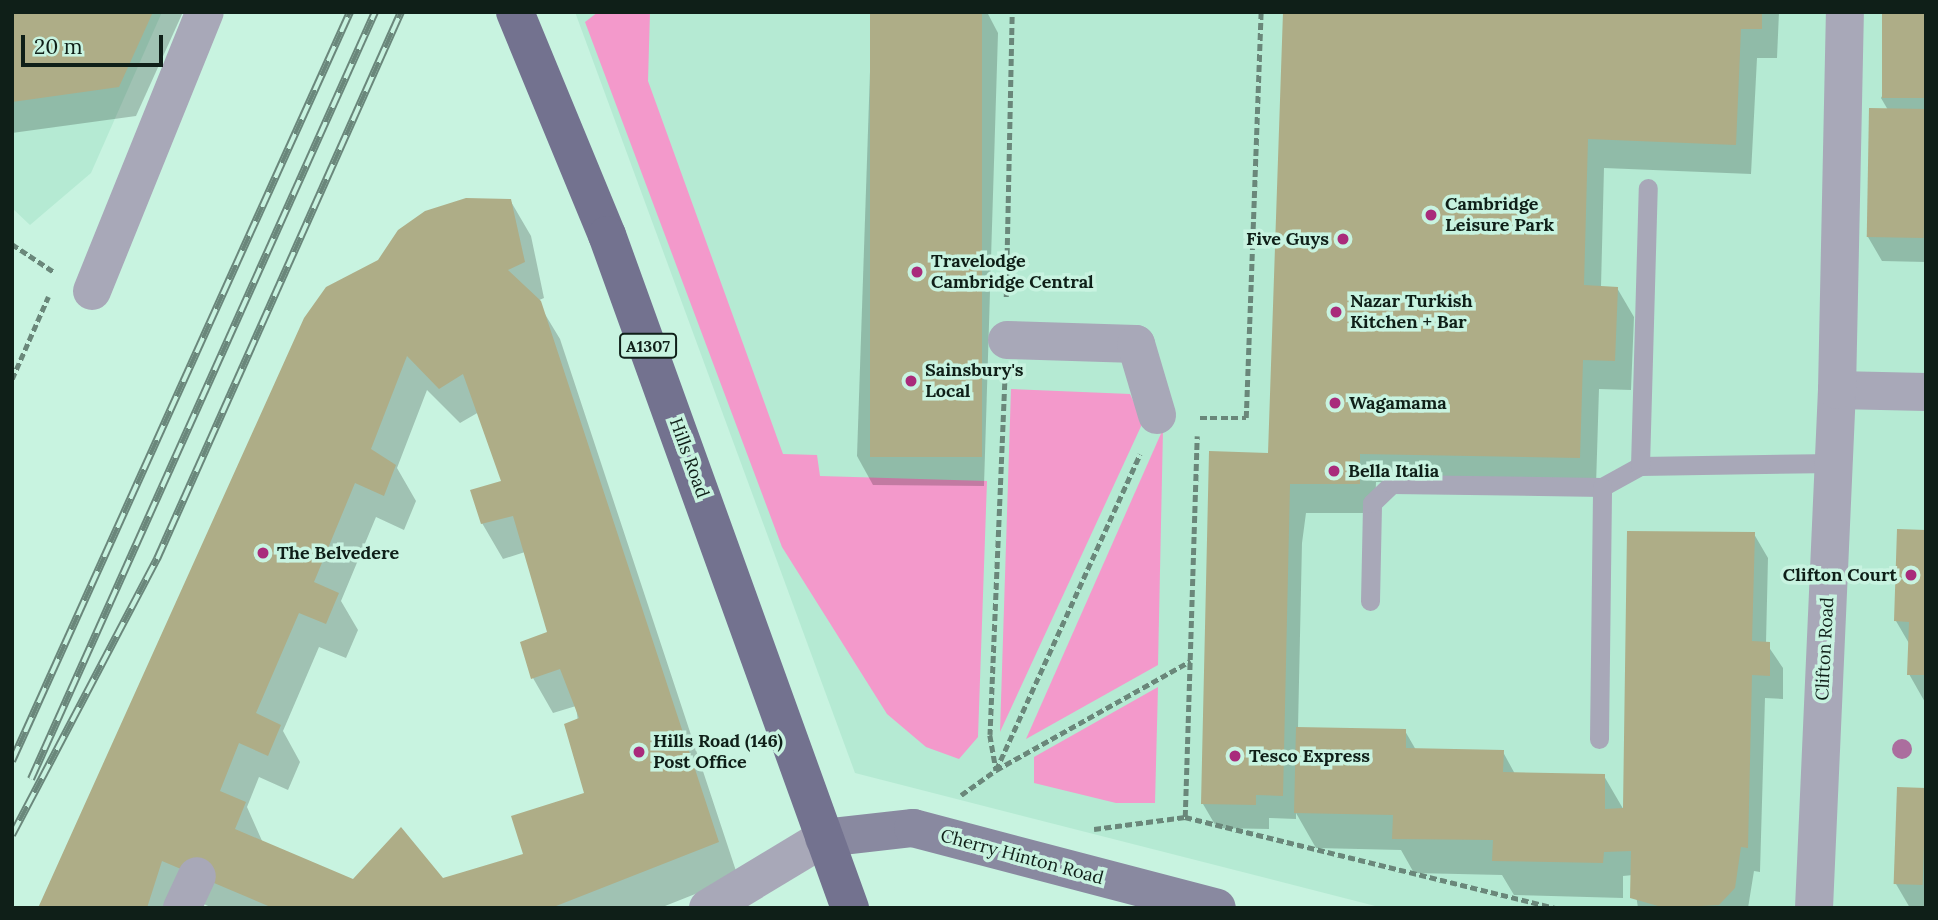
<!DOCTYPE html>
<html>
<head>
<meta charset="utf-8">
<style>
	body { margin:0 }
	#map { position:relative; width:1938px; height:920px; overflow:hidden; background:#c8f3e0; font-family:Lora,serif }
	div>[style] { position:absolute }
	.built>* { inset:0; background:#b5ead3 }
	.green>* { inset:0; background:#f399cb }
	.shadow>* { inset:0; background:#0003 }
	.building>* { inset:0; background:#aead87; transform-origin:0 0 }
	.path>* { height:4.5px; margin-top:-2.25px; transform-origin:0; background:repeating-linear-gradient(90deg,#6a877a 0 7px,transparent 0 10.5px) }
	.lane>* { height:19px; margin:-9.5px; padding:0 9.5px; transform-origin:9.5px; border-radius:9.5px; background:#a8a8b8 }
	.street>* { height:38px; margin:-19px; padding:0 19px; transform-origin:19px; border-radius:19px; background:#a8a8b8 }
	.secondary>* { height:38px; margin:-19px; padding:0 19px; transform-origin:19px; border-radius:19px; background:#8989a0 }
	.primary>* { height:38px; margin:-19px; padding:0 19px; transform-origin:19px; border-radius:19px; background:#73728f }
	.rail>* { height:8px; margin-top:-4px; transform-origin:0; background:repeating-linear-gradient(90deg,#c8f3e0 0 16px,#6a877b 0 32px); box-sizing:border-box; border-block:2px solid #6a877b }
	.trees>* { width:20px; height:20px; margin:-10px; border-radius:50%; background:#ab6e9e }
	.dots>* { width:19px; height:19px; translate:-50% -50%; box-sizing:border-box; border:4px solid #c8f3e0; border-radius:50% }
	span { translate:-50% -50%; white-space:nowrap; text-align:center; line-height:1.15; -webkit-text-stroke:7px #c8f3e0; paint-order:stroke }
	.shield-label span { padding:2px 5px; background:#c8f3e0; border:2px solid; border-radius:5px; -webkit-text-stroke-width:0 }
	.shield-label { font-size:16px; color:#0f1f18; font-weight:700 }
	.poi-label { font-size:18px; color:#0f1f18; font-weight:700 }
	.left { translate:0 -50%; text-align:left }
	.right { translate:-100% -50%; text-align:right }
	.street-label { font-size:18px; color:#0f1f18 }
	.frame { position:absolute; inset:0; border:14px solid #0f1f18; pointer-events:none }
	.scale { position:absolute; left:21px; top:35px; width:142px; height:32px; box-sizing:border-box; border:4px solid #0f1f18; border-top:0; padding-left:9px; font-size:21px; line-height:24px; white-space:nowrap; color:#0f1f18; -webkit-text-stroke:5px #c8f3e0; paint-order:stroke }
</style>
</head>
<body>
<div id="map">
	<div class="built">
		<i style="clip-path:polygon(12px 12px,162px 12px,91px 173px,30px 225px,12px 208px)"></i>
		<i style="clip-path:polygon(575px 12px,1926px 12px,1926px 908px,1383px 908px,855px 773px)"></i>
	</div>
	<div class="green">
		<i style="clip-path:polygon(598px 12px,650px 12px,648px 81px,783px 454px,817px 455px,820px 476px,987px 481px,978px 737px,959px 759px,926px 747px,887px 714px,782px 547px,585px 22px)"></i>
		<i style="clip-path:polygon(1011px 389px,1130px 394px,1143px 422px,1000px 732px)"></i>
		<i style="clip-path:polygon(1163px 429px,1158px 665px,1026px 739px)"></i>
		<i style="clip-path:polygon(1158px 687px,1155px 803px,1116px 803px,1034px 783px,1034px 757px)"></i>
	</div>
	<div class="shadow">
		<i style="clip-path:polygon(12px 12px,183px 12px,136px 116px,12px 133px)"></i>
		<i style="clip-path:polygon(872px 12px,987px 12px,998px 33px,984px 486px,873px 485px,857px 456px)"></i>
		<i style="clip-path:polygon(1285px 12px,1779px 12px,1777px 58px,1757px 58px,1751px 174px,1604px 168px,1601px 287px,1617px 288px,1634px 317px,1631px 390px,1599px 389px,1596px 486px,1376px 482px,1375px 513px,1306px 513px,1302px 543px,1298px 728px,1405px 731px,1416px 750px,1503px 752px,1515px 774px,1604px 776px,1625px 812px,1754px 534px,1768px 558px,1766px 643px,1783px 668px,1783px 699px,1765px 698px,1760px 872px,1754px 871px,1748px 908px,1638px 908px,1633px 875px,1623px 876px,1623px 898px,1514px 895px,1502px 875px,1414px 873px,1401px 850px,1316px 848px,1296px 813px,1296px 819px,1269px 818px,1269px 829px,1217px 828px,1203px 804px,1270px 460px)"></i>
		<i style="clip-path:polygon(1926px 12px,1926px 262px,1882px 261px,1868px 237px,1888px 110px,1881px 98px)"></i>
		<i style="clip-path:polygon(evenodd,510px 200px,531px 236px,544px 298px,537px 301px,560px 339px,738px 877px,660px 908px,213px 908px,182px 895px,177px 908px,43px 908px,306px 319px,510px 200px,427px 390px,460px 423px,479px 412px,503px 482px,482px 523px,503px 559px,525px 552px,549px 633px,533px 678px,553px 713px,576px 706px,587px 794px,525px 856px,443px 880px,354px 882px,263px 843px,247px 807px,259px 777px,288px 790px,300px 762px,283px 731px,319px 647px,346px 658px,358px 630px,341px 601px,376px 517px,404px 530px,416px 501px,397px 468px,427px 390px)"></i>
		<i style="clip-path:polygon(1926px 531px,1926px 704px,1909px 674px,1910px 645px,1896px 621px)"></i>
		<i style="clip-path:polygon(1926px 789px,1926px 908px,1910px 908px,1896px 884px)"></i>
	</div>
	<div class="building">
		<i style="clip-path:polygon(12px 12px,153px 12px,119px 87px,12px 102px)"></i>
		<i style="left:870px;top:12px;width:112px;height:445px"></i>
		<i style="clip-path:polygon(1283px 12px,1762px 12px,1762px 29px,1741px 29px,1736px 145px,1588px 139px,1584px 285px,1618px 287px,1615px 361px,1583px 360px,1580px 458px,1360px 454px,1360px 484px,1290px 484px,1283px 796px,1256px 795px,1256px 805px,1201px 804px,1209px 451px,1268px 453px)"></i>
		<i style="left:1882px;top:12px;width:44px;height:86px"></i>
		<i style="left:1869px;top:108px;width:57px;height:129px;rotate:1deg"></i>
		<i style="clip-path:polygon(evenodd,466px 198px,511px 199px,525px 262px,508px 270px,541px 301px,719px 842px,551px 908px,273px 908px,162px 861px,147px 908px,38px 908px,304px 318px,326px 287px,378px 260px,398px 230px,425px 211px,466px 198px,407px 356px,439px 389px,463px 374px,501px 481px,470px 490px,481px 524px,513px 516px,547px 632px,520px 642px,531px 679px,560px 669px,579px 718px,564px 724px,584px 793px,511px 816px,523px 854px,443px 878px,401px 827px,353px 879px,235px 829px,246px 802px,220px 791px,239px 743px,268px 756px,281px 725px,256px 713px,299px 613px,326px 624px,339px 593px,314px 582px,355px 483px,384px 496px,396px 465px,371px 449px,407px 356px)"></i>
		<i style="clip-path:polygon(1897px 529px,1926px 530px,1926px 675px,1907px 675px,1909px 622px,1894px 621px)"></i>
		<i style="clip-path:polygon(1627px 531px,1755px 532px,1752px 641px,1770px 642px,1770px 676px,1752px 675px,1748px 848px,1741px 847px,1735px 888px,1719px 905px,1665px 908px,1630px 898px,1631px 851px,1604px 852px,1603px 863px,1492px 861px,1493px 840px,1392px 839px,1393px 815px,1294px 813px,1296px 727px,1406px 729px,1406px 748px,1504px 750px,1503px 772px,1605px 774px,1605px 809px,1623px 808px)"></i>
		<i style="left:1897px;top:787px;width:29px;height:97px;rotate:2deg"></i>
	</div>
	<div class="path">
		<i style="left:12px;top:244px;width:50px;rotate:33.7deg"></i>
		<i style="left:1006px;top:297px;width:285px;rotate:-88.8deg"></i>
		<i style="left:12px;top:379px;width:90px;rotate:-66.3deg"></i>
		<i style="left:1005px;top:383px;width:352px;rotate:92.4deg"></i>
		<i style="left:990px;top:735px;width:36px;rotate:80deg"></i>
		<i style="left:996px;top:770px;width:223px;rotate:-29.3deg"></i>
		<i style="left:1200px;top:418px;width:46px"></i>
		<i style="left:1246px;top:418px;width:406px;rotate:-87.9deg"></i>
		<i style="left:961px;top:795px;width:43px;rotate:-35.5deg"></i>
		<i style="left:996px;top:770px;width:347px;rotate:-65.5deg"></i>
		<i style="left:1185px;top:817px;width:381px;rotate:-88.2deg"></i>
		<i style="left:1094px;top:829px;width:92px;rotate:-7.5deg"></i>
		<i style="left:1185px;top:817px;width:382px;rotate:13.8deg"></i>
	</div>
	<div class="lane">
		<i style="left:1640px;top:466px;width:194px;rotate:-0.9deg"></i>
		<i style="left:1370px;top:601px;width:98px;rotate:-88.8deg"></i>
		<i style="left:1372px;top:503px;width:28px;rotate:-44deg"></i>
		<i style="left:1392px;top:484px;width:210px;rotate:0.8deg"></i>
		<i style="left:1602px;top:487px;width:43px;rotate:-28.9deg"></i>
		<i style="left:1640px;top:466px;width:278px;rotate:-88.4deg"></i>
		<i style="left:1599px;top:739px;width:252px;rotate:-89.3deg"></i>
	</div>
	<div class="street">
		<i style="left:92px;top:291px;width:301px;rotate:-68deg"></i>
		<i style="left:1007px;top:340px;width:129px;rotate:1.8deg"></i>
		<i style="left:1136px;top:344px;width:74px;rotate:73.5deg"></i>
		<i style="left:1837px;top:390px;width:89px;rotate:1.3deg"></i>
		<i style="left:182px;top:908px;width:35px;rotate:-65deg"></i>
		<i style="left:708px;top:908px;width:135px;rotate:-31.1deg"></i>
		<i style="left:1814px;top:908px;width:519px;rotate:-87.46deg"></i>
		<i style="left:1837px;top:390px;width:378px;rotate:-88.8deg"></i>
	</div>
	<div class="secondary">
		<i style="left:824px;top:838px;width:90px;rotate:-6.4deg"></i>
		<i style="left:913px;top:828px;width:314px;rotate:14.7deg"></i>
	</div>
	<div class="primary">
		<i style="left:515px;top:12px;width:241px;rotate:67.6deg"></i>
		<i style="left:607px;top:235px;width:716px;rotate:70.15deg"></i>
	</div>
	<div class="rail">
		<i style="left:12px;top:761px;width:822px;rotate:-65.71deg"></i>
		<i style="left:31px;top:779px;width:841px;rotate:-65.84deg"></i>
		<i style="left:12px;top:835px;width:312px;rotate:-62.3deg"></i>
		<i style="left:157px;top:559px;width:599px;rotate:-65.96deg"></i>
	</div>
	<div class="trees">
		<i style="left:1902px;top:749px"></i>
	</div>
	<div class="dots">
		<i style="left:1431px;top:215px;background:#a92b7b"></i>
		<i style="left:1343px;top:239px;background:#a92b7b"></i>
		<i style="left:917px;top:272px;background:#a92b7b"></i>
		<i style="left:1336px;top:312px;background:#a92b7b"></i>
		<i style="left:911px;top:381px;background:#a92b7b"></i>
		<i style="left:1335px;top:403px;background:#a92b7b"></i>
		<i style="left:1334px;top:471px;background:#a92b7b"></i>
		<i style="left:263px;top:553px;background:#a92b7b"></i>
		<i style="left:1911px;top:575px;background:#a92b7b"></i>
		<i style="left:639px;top:752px;background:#a92b7b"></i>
		<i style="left:1235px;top:756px;background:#a92b7b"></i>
	</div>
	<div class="shield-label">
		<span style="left:648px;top:346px">A1307</span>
	</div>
	<div class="poi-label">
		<span class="left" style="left:1445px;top:215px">Cambridge<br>Leisure Park</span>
		<span class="right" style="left:1329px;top:239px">Five Guys</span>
		<span class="left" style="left:931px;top:272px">Travelodge<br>Cambridge Central</span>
		<span class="left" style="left:1350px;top:312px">Nazar Turkish<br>Kitchen + Bar</span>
		<span class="left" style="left:925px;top:381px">Sainsbury's<br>Local</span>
		<span class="left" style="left:1349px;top:403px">Wagamama</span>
		<span class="left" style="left:1348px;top:471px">Bella Italia</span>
		<span class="left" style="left:277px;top:553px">The Belvedere</span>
		<span class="right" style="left:1897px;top:575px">Clifton Court</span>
		<span class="left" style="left:653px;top:752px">Hills Road (146)<br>Post Office</span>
		<span class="left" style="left:1249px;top:756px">Tesco Express</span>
	</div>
	<div class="street-label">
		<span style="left:689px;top:458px;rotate:70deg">Hills Road</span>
		<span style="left:1825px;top:649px;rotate:-87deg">Clifton Road</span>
		<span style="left:1022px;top:857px;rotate:15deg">Cherry Hinton Road</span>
	</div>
	<div class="frame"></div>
	<div class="scale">20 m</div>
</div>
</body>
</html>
